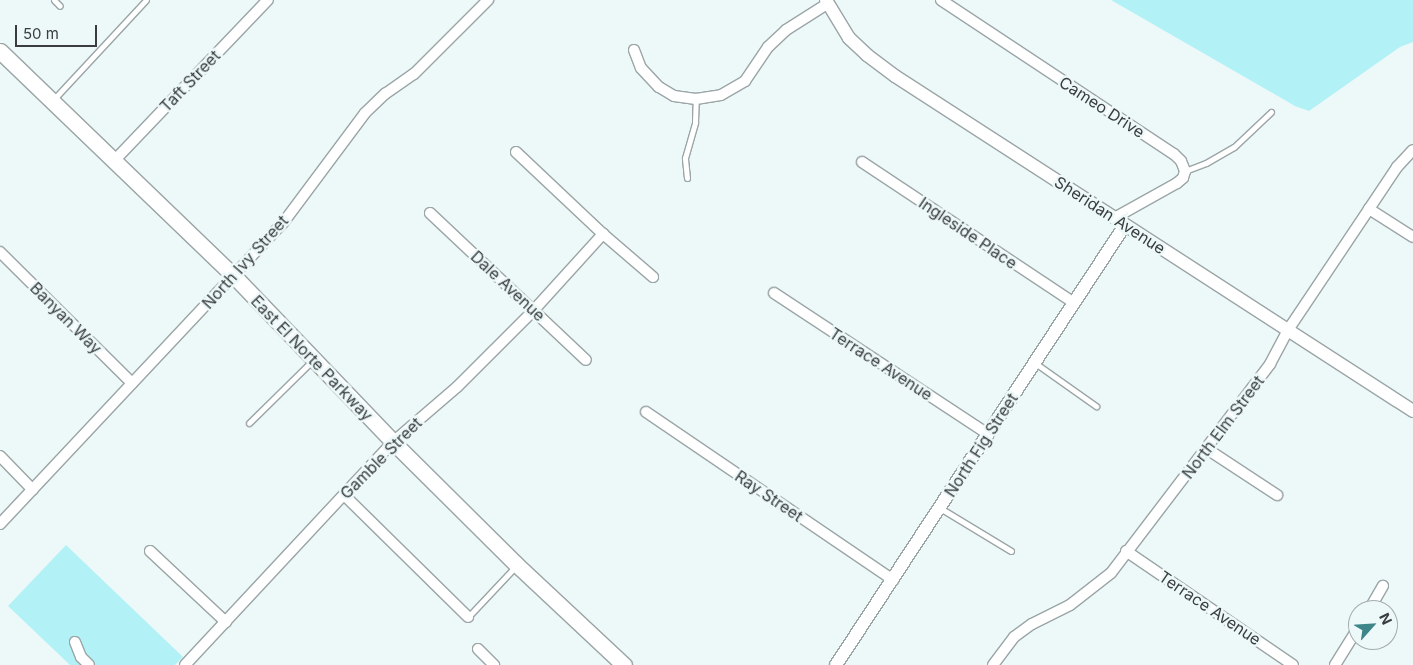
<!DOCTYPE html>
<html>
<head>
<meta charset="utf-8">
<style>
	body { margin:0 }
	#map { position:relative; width:1413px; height:665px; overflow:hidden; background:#edf8f9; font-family:Inter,sans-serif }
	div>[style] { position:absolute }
	.green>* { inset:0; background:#b2f2f6 }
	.roads { filter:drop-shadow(1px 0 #9ba5a6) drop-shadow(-1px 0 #9ba5a6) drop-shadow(0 1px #9ba5a6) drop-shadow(0 -1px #9ba5a6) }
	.service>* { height:5px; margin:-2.5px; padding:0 2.5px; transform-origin:2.5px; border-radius:2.5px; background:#fff }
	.minor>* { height:10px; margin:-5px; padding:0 5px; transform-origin:5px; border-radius:5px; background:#fff }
	.tertiary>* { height:12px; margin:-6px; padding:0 6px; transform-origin:6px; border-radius:6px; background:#fff }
	.primary>* { height:15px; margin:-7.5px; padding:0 7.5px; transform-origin:7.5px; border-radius:7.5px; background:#fff }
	span { translate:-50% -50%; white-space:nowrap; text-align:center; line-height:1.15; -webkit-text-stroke:5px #edf8f9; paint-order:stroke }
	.street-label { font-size:16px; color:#393d3e }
	.north { position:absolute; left:1348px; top:600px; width:50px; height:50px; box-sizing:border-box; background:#edf8f9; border:1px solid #a5adae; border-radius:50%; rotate:64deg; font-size:14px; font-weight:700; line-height:20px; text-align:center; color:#393d3e }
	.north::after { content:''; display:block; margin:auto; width:18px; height:22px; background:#3e868a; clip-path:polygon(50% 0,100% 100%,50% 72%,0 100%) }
	.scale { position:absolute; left:15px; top:25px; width:82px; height:22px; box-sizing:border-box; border:2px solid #393d3e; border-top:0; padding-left:6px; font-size:15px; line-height:18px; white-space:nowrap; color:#393d3e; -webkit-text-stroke:4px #edf8f9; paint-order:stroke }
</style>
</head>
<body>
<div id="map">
	<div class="green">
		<i style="clip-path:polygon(1111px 0,1413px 0,1413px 42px,1400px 47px,1309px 111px,1295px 106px)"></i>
		<i style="clip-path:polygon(66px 545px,183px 657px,175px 665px,70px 665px,8px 606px)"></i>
	</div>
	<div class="roads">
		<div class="service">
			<i style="left:54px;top:0;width:8px;rotate:45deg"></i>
			<i style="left:54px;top:99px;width:135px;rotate:-47.1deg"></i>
			<i style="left:1185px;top:171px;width:22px;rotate:-21deg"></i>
			<i style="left:1206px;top:163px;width:32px;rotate:-30deg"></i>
			<i style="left:1234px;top:147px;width:51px;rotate:-43.4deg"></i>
			<i style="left:687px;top:178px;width:20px;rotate:-96deg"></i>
			<i style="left:685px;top:158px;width:37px;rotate:-74deg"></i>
			<i style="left:695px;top:122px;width:23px;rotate:-88deg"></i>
			<i style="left:1035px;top:363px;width:75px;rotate:35.2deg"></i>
			<i style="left:249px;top:423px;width:88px;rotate:-44.5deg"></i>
			<i style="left:940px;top:508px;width:83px;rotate:31.2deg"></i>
			<i style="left:468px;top:617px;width:70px;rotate:-46.7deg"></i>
		</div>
		<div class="minor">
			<i style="left:941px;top:0;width:279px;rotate:33.5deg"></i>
			<i style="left:1174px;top:154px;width:10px;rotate:45deg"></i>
			<i style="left:1181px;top:161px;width:11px;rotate:68deg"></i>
			<i style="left:1185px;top:171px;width:7px;rotate:106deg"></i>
			<i style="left:1183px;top:178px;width:8px;rotate:140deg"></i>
			<i style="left:1177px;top:183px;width:72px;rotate:150.9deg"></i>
			<i style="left:634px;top:50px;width:19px;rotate:69deg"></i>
			<i style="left:641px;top:68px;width:26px;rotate:47deg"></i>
			<i style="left:659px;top:87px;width:17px;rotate:31deg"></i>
			<i style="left:674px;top:96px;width:22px;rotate:8deg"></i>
			<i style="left:696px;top:99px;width:25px;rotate:-9deg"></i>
			<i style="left:721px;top:95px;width:28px;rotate:-30deg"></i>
			<i style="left:745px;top:81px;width:41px;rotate:-55.9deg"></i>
			<i style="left:768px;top:47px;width:25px;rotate:-43deg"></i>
			<i style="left:786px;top:30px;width:49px;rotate:-32.4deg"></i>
			<i style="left:516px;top:152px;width:120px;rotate:43.3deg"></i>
			<i style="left:603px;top:234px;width:66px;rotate:40.7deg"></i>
			<i style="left:113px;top:162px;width:224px;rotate:-46.3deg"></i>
			<i style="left:862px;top:162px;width:255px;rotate:33.6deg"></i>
			<i style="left:1369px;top:209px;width:52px;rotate:32.5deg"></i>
			<i style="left:430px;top:213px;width:214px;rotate:43.3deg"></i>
			<i style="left:0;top:252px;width:186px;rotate:44.8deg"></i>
			<i style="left:774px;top:293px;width:256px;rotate:33.4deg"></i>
			<i style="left:646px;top:412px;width:299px;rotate:34.2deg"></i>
			<i style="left:1207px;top:449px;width:84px;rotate:33.3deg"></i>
			<i style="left:0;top:456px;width:47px;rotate:45.9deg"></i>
			<i style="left:344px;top:495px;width:174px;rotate:44.5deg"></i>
			<i style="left:0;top:524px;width:413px;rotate:-46.8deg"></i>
			<i style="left:283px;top:223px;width:137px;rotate:-53.3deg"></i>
			<i style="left:365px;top:113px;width:28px;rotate:-44deg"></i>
			<i style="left:385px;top:94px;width:35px;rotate:-35deg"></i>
			<i style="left:414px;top:74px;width:105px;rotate:-45deg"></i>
			<i style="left:150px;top:551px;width:104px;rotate:43.1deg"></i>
			<i style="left:1126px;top:551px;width:202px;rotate:34.3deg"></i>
			<i style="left:1369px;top:610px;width:28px;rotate:-60deg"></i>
			<i style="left:75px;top:642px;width:16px;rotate:68deg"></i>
			<i style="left:81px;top:657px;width:11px;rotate:45deg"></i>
			<i style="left:478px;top:649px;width:23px;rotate:45deg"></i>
			<i style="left:185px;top:665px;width:305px;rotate:-47deg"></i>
			<i style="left:393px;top:442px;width:84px;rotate:-40.7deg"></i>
			<i style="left:457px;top:387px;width:109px;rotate:-45deg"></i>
			<i style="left:534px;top:310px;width:103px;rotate:-47.8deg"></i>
			<i style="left:993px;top:665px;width:35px;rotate:-53deg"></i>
			<i style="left:1014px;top:637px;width:22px;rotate:-36deg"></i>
			<i style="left:1032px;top:624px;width:42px;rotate:-26.6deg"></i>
			<i style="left:1070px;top:605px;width:52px;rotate:-38deg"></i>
			<i style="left:1111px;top:573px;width:263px;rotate:-52.7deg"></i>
			<i style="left:1270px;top:364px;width:38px;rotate:-62deg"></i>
			<i style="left:1288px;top:330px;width:146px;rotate:-56.2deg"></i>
			<i style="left:1369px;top:209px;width:50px;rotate:-56.3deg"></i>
			<i style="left:1397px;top:167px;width:23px;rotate:-47deg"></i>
			<i style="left:1335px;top:665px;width:44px;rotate:-58.1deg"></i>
		</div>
		<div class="tertiary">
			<i style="left:826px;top:0;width:44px;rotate:58.8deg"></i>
			<i style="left:849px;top:38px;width:25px;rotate:43deg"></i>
			<i style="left:867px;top:55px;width:35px;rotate:37deg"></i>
			<i style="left:895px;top:76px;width:617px;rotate:32.89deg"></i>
			<i style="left:836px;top:665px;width:526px;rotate:-56.7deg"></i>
		</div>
		<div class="primary">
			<i style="left:0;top:51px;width:325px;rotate:43.9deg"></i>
			<i style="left:234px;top:276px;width:230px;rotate:46.2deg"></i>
			<i style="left:393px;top:442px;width:173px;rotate:44.8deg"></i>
			<i style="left:516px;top:564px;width:148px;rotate:43.1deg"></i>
		</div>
	</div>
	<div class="street-label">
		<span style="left:190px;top:81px;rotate:-46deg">Taft Street</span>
		<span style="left:1102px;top:107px;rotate:33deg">Cameo Drive</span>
		<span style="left:1110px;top:215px;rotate:33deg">Sheridan Avenue</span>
		<span style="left:968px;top:233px;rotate:34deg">Ingleside Place</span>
		<span style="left:245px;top:262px;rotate:-48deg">North Ivy Street</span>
		<span style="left:508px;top:286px;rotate:43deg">Dale Avenue</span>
		<span style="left:66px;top:318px;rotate:45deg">Banyan Way</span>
		<span style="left:312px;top:358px;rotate:46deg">East El Norte Parkway</span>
		<span style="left:881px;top:364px;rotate:33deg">Terrace Avenue</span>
		<span style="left:1223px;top:427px;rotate:-53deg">North Elm Street</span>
		<span style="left:981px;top:445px;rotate:-57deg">North Fig Street</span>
		<span style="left:381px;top:458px;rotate:-45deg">Gamble Street</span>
		<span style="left:769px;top:496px;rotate:34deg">Ray Street</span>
		<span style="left:1210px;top:608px;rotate:34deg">Terrace Avenue</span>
	</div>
	<div class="north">N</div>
	<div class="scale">50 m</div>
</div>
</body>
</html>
